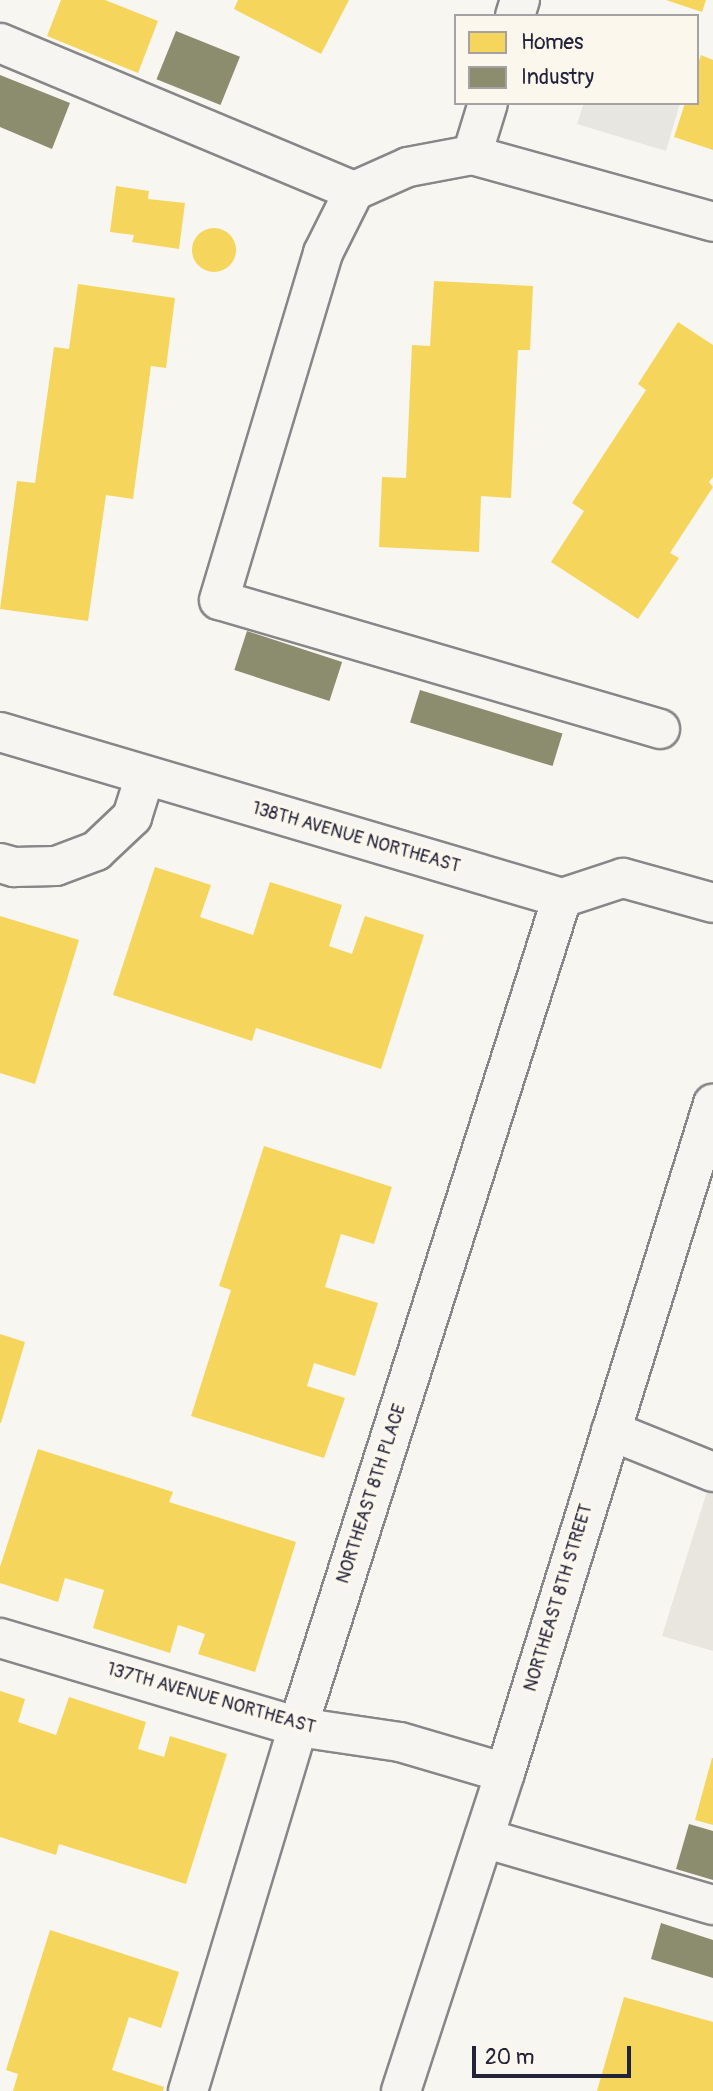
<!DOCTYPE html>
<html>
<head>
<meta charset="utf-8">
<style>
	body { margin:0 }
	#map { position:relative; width:713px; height:2091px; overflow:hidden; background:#f8f6f0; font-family:Pangolin,sans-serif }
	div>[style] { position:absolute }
	.built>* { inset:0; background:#e9e6e0 }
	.green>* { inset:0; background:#e8e6e0 }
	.homes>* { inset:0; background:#f6d55c }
	.round { border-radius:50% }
	.industry>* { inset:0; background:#8c8c6e; transform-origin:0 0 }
	.roads { filter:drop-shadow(2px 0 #878688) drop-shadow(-2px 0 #878688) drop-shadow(0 2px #878688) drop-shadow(0 -2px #878688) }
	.minor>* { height:38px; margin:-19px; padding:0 19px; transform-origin:19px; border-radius:19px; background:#f6f5f1 }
	.major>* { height:38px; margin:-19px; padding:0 19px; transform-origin:19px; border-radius:19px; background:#f6f5f1 }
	span { translate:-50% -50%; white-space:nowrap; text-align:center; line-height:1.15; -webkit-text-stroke:7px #fbf7ec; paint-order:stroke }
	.street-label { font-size:18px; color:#22223b }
	.legend { position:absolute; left:454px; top:14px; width:245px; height:91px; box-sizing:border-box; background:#fbf7ec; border:2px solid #a4a2a5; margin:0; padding:9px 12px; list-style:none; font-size:21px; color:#22223b }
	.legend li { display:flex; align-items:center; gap:14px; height:35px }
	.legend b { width:35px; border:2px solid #a4a2a5 }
	.scale { position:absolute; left:472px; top:2046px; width:159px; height:32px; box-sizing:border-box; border:4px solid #22223b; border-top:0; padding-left:9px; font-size:21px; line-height:24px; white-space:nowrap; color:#22223b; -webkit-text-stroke:5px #fbf7ec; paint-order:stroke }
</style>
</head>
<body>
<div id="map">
	<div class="built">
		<i style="clip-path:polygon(713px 1472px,713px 1651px,662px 1636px)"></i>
	</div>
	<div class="green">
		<i style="clip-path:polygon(584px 103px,680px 103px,666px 151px,577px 124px)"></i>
	</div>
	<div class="homes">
		<i style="clip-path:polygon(61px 0,105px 0,158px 21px,138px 73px,47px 36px)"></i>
		<i style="clip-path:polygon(238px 0,349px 0,321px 54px,234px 9px)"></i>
		<i style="clip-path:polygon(666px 0,706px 0,702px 12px)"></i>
		<i style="clip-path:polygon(701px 55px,713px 60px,713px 150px,674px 137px,685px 103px,697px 103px,697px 66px)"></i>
		<i style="clip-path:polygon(116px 186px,149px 191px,148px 199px,185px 203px,179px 249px,132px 242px,134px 235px,110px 232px)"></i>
		<i class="round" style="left:192px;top:228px;width:44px;height:44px"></i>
		<i style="clip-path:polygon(434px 281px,533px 286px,530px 350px,518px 350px,511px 498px,481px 496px,479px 552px,379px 547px,382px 477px,406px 478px,412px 345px,430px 346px)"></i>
		<i style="clip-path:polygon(78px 284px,175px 298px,166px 368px,151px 366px,133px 499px,106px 495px,88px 621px,0 609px,17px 481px,35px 483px,54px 347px,69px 349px)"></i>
		<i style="clip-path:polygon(678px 322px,713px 345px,713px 477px,709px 482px,713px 487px,670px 553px,679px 558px,638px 619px,551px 562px,584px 511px,572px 503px,646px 390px,638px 384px)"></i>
		<i style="clip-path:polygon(155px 867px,211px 885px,200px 917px,253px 935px,270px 882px,342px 905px,329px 946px,352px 954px,365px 916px,424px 935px,381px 1069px,256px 1028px,252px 1041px,113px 995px)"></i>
		<i style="clip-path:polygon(0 916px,79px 940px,35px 1084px,0 1073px)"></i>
		<i style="clip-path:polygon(264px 1146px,392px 1187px,374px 1244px,341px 1234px,325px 1287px,378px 1303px,355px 1376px,314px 1363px,307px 1386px,345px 1398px,324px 1458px,191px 1416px,231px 1290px,219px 1286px)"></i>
		<i style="clip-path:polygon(0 1334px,25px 1342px,1px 1423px,0 1423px)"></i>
		<i style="clip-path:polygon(38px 1449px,173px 1492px,169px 1502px,296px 1542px,255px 1672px,198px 1654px,205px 1634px,178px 1625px,170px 1653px,93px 1628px,104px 1590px,65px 1578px,58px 1602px,0 1583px,0 1567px)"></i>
		<i style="clip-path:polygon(0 1691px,25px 1699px,18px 1722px,56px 1735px,69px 1697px,146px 1722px,138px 1749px,164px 1757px,170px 1736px,227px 1754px,186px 1884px,59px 1844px,56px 1855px,0 1837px)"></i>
		<i style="clip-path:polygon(712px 1758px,713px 1758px,713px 1825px,695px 1820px)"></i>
		<i style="clip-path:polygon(50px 1930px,179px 1972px,161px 2028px,129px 2017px,112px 2070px,164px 2087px,163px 2091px,13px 2091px,18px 2074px,6px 2070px)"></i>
		<i style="clip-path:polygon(624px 1997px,713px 2022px,713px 2091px,597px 2091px)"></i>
	</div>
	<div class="industry">
		<i style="left:176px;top:31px;width:69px;height:52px;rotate:22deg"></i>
		<i style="clip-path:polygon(0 75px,70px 103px,52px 149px,0 127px)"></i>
		<i style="left:247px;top:631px;width:100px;height:41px;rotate:18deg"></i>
		<i style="left:420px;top:690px;width:149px;height:34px;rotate:17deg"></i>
		<i style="clip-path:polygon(689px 1824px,713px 1831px,713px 1880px,676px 1869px)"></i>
		<i style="clip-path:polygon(661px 1923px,713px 1940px,713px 1978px,651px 1959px)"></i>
	</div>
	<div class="roads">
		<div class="minor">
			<i style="left:515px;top:16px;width:17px;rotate:-73deg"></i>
			<i style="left:0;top:43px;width:384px;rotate:22.7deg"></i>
			<i style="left:472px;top:155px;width:54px;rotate:-72.9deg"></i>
			<i style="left:660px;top:729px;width:459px;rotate:-163.7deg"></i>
			<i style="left:219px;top:600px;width:362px;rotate:-73.3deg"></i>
			<i style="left:323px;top:253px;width:69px;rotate:-63.4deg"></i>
			<i style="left:354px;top:191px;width:59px;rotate:-24deg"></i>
			<i style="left:408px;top:167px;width:65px;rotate:-10.6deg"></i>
			<i style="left:472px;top:155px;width:250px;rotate:15.5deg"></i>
			<i style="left:0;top:732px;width:586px;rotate:16.46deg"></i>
			<i style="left:562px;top:898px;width:64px;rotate:-18.2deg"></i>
			<i style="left:623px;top:878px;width:93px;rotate:15.5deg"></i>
			<i style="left:0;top:863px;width:15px;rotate:16deg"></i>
			<i style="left:14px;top:867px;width:42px;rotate:-1.4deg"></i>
			<i style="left:56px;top:866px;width:43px;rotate:-20.6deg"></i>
			<i style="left:96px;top:851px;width:50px;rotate:-43.4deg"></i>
			<i style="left:132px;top:817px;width:43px;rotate:-72.4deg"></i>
			<i style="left:611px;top:1431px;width:110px;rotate:21.9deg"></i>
			<i style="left:0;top:1638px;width:311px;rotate:16.6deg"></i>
			<i style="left:298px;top:1727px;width:103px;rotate:8.4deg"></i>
			<i style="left:400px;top:1742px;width:109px;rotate:16.4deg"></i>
			<i style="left:484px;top:1838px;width:239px;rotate:16.3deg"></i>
			<i style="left:188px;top:2091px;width:380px;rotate:-73.2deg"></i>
			<i style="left:298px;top:1727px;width:870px;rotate:-72.34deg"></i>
		</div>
		<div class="major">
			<i style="left:401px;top:2091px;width:335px;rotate:-71.9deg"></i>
			<i style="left:505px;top:1773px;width:701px;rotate:-72.73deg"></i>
		</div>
	</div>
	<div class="street-label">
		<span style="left:356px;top:838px;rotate:16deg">138TH AVENUE NORTHEAST</span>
		<span style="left:372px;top:1494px;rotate:-72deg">NORTHEAST 8TH PLACE</span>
		<span style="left:559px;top:1598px;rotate:-73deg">NORTHEAST 8TH STREET</span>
		<span style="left:211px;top:1699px;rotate:16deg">137TH AVENUE NORTHEAST</span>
	</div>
	<ul class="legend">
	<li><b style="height:19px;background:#f6d55c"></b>Homes</li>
	<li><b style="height:19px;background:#8c8c6e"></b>Industry</li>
	</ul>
	<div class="scale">20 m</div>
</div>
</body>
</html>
